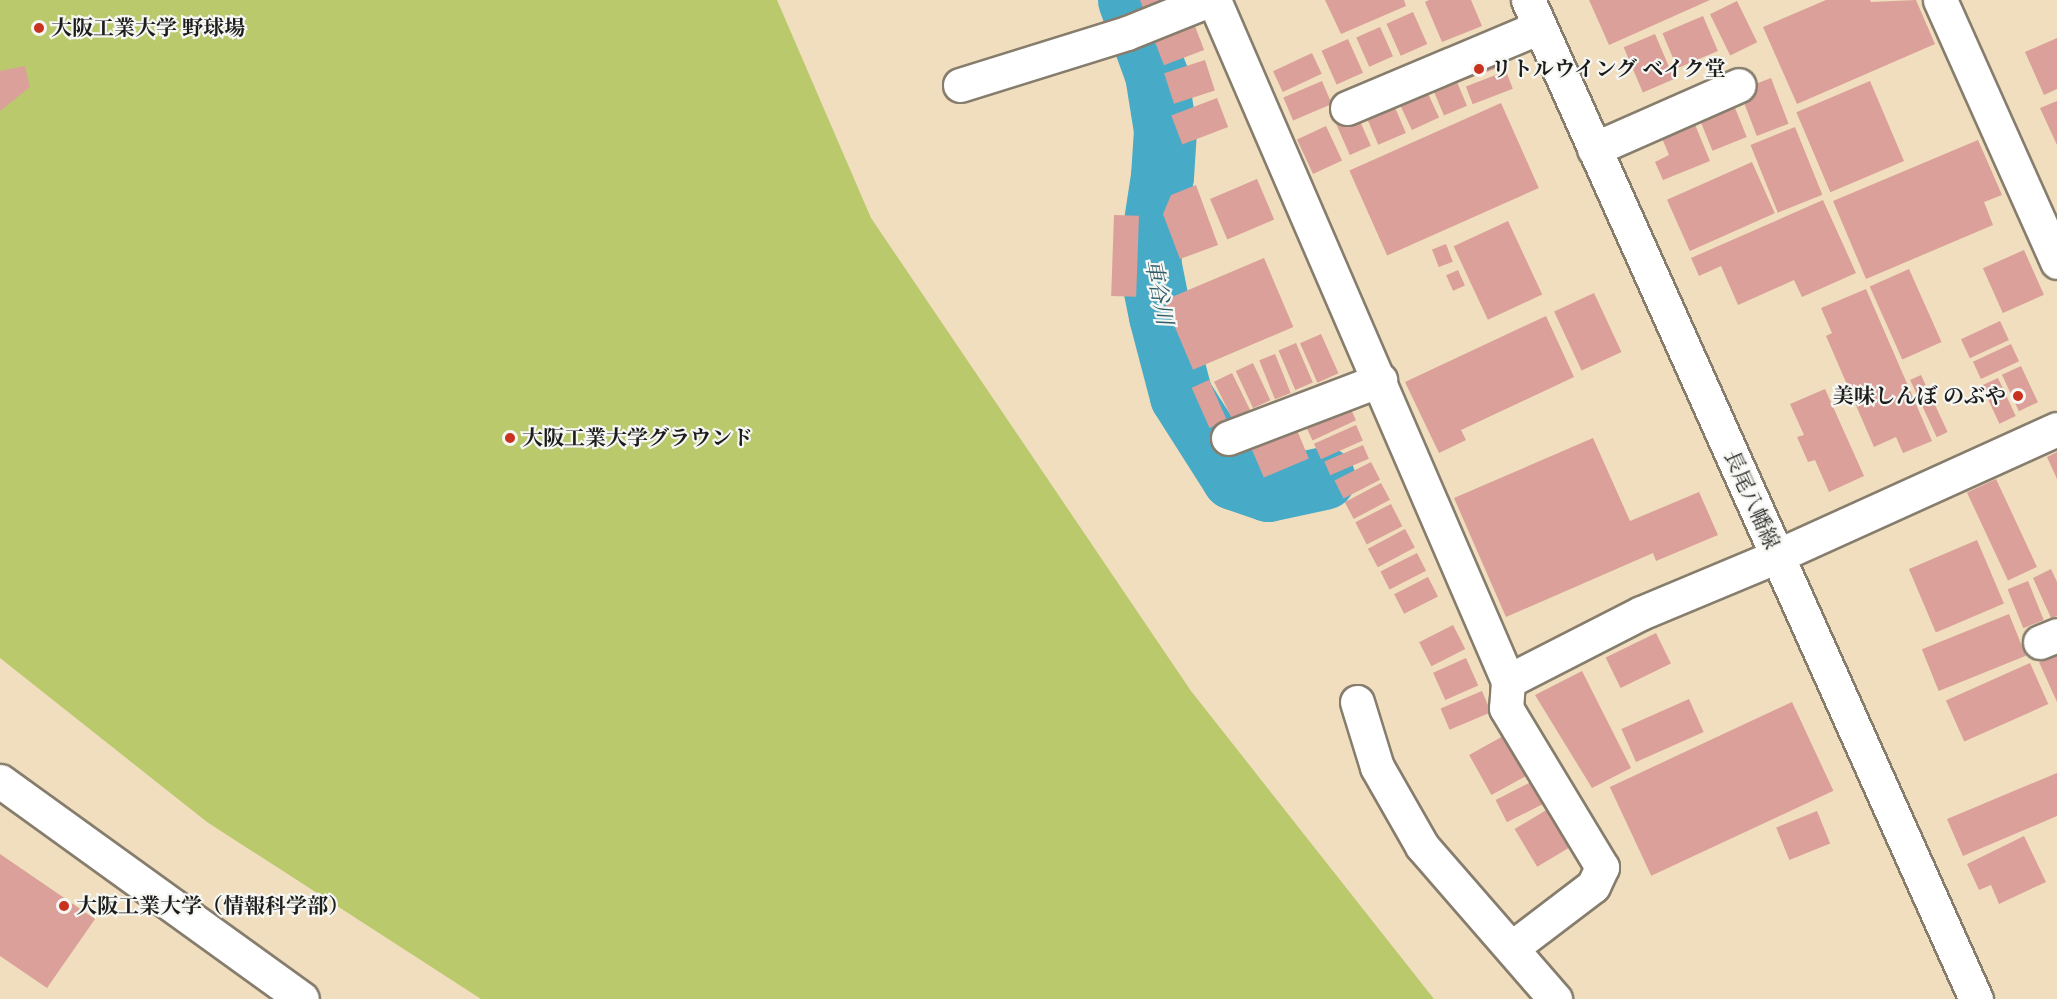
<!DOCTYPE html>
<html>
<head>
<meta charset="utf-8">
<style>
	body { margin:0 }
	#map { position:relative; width:2057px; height:999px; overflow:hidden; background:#f0debe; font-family:"Libre Caslon Text","Noto Serif JP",serif }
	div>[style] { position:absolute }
	.green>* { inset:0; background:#bac96c }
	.river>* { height:63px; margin:-31.5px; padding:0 31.5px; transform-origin:31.5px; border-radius:31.5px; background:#47abc7 }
	.building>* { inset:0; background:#daa099; transform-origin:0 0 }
	.roads { filter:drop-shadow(2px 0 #867d6d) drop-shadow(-2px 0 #867d6d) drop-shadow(0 2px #867d6d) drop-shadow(0 -2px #867d6d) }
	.minor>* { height:33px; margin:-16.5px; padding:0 16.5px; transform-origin:16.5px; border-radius:16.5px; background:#fff }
	.major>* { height:33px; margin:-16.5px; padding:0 16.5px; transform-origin:16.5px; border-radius:16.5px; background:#fff }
	.dots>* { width:16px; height:16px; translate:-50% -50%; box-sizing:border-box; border:3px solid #f6f6f2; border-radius:50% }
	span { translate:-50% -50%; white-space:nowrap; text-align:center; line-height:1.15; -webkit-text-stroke:4.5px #f6f6f2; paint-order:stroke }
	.poi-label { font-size:21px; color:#1c1c1c; font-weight:700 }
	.left { translate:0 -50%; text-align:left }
	.right { translate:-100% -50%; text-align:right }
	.street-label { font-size:21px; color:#1c1c1c }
	.water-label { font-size:22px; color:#2f5c69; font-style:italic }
</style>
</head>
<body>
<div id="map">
	<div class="green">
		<i style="clip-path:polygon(0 0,777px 0,871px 218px,1191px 691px,1434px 999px,481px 999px,207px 822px,0 658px)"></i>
	</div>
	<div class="river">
		<i style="left:1129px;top:0;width:79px;rotate:70deg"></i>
		<i style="left:1156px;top:74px;width:57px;rotate:80.9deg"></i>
		<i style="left:1165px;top:130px;width:46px;rotate:93.7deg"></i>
		<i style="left:1162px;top:176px;width:86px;rotate:98.7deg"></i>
		<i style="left:1149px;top:261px;width:56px;rotate:78.7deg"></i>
		<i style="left:1160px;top:316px;width:83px;rotate:75.3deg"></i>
		<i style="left:1181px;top:396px;width:97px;rotate:57.6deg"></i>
		<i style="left:1233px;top:478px;width:37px;rotate:19deg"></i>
		<i style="left:1268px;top:490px;width:57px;rotate:-12.1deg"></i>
	</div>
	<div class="building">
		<i style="clip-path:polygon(1140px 0,1161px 0,1143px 8px)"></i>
		<i style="clip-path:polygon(1325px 0,1404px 0,1406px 6px,1341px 34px)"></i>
		<i style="clip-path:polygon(1429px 0,1471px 0,1482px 26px,1442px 42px,1425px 2px)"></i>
		<i style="clip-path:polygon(1589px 0,1710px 0,1609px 45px)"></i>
		<i style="clip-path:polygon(1826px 0,1870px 0,1871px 2px,1916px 0,1935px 44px,1797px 104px,1763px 27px)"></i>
		<i style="left:1737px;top:1px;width:46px;height:30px;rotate:64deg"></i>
		<i style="left:1413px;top:12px;width:35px;height:29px;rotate:66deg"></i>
		<i style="left:1703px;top:16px;width:38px;height:44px;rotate:67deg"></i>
		<i style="left:1193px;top:21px;width:31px;height:43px;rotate:69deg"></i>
		<i style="left:1380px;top:27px;width:32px;height:26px;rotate:66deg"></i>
		<i style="left:1655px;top:34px;width:49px;height:34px;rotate:67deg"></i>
		<i style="clip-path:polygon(2057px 38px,2057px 89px,2044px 95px,2025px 52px)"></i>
		<i style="left:1348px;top:39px;width:37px;height:29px;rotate:66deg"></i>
		<i style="left:1497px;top:47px;width:20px;height:48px;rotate:70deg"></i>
		<i style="left:1312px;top:53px;width:23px;height:43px;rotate:65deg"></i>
		<i style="left:1205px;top:60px;width:32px;height:43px;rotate:72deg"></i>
		<i style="clip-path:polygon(25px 66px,30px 87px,0 111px,0 71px)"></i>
		<i style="left:1451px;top:68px;width:41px;height:25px;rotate:67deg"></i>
		<i style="left:1506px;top:71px;width:19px;height:43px;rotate:69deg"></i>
		<i style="left:1771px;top:78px;width:49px;height:34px;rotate:69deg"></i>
		<i style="left:1322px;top:81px;width:25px;height:42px;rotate:67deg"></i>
		<i style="left:1870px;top:81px;width:87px;height:80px;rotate:67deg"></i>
		<i style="left:1423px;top:83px;width:38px;height:30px;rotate:65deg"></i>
		<i style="left:1217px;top:98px;width:31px;height:49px;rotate:69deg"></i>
		<i style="left:1391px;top:98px;width:38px;height:30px;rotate:67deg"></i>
		<i style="left:1731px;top:98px;width:42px;height:37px;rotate:68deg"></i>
		<i style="clip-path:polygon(2057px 101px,2057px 145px,2040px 108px)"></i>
		<i style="left:1501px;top:103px;width:93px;height:166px;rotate:66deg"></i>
		<i style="left:1355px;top:110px;width:39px;height:23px;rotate:66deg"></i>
		<i style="clip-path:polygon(1689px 110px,1710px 161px,1663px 180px,1655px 162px,1669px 155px,1656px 124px)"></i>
		<i style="left:1326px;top:126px;width:38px;height:32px;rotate:65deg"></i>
		<i style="left:1795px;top:127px;width:73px;height:48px;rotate:68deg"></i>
		<i style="clip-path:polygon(1978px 140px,2002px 195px,1984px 202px,1993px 225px,1866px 279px,1833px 201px)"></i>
		<i style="left:1752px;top:162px;width:56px;height:93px;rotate:66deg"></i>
		<i style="left:1257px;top:179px;width:44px;height:51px;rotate:67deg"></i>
		<i style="clip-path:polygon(1196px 185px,1218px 245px,1180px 259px,1163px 214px,1171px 195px)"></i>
		<i style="clip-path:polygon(1823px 200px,1856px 273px,1802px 297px,1794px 280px,1738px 305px,1721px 266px,1699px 276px,1691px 258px)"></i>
		<i style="left:1114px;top:215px;width:25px;height:81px;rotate:2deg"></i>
		<i style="left:1508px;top:221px;width:81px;height:60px;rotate:65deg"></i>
		<i style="left:1446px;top:244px;width:19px;height:15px;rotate:69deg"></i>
		<i style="left:2024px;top:250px;width:49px;height:45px;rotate:66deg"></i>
		<i style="left:1264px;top:258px;width:75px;height:109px;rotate:67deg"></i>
		<i style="left:1909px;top:269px;width:80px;height:43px;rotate:66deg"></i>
		<i style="left:1458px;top:270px;width:17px;height:13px;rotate:66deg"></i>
		<i style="clip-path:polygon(1866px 289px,1932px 441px,1903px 453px,1896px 437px,1874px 447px,1826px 336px,1832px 333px,1821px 308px)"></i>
		<i style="left:1594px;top:293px;width:65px;height:44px;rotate:65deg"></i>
		<i style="clip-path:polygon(1546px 316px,1574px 377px,1461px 430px,1466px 440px,1439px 453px,1405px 382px)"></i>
		<i style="left:2000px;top:321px;width:21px;height:43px;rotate:65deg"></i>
		<i style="left:1321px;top:334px;width:43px;height:23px;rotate:66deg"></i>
		<i style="left:1296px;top:343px;width:43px;height:19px;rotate:67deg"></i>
		<i style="left:2011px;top:344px;width:19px;height:42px;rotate:65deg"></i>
		<i style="left:1275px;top:354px;width:42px;height:17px;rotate:68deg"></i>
		<i style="left:1253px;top:363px;width:41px;height:19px;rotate:65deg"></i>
		<i style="left:2021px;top:366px;width:40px;height:21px;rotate:65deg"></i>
		<i style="left:1232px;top:373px;width:41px;height:20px;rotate:64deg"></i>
		<i style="left:1921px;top:375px;width:63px;height:12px;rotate:65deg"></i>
		<i style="left:1998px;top:378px;width:42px;height:18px;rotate:65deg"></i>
		<i style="left:1209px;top:380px;width:44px;height:19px;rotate:66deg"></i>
		<i style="clip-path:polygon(1825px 389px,1864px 476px,1829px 492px,1815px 460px,1808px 462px,1797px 437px,1804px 435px,1790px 404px)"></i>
		<i style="left:1348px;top:403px;width:19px;height:48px;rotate:65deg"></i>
		<i style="left:1356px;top:425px;width:17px;height:46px;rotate:66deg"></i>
		<i style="left:1296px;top:428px;width:33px;height:49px;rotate:67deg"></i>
		<i style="clip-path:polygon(1593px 438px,1630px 521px,1699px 492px,1718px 535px,1656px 561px,1653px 553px,1506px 617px,1454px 498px)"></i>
		<i style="left:1363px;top:445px;width:15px;height:42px;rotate:67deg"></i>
		<i style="clip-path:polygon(2057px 452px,2057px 479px,2047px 457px)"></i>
		<i style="left:1371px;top:462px;width:20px;height:41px;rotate:63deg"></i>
		<i style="left:1996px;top:479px;width:97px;height:32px;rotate:65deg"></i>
		<i style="left:1381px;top:483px;width:19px;height:41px;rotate:62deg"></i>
		<i style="left:1391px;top:504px;width:25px;height:40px;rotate:63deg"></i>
		<i style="left:1405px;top:529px;width:21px;height:42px;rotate:62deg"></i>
		<i style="left:1977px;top:540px;width:69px;height:74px;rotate:67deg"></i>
		<i style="left:1417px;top:553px;width:20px;height:41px;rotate:63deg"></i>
		<i style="clip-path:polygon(2051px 569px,2057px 582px,2057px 616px,2051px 618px,2033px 578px)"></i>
		<i style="left:1428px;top:577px;width:22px;height:38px;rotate:63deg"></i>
		<i style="left:2028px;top:581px;width:42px;height:22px;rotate:68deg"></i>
		<i style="left:2009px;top:614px;width:45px;height:94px;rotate:68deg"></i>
		<i style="left:1453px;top:625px;width:27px;height:38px;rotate:63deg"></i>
		<i style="left:1656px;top:633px;width:34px;height:56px;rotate:64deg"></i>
		<i style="clip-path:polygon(2057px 654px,2057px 702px,2039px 662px)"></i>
		<i style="left:1466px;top:658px;width:30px;height:36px;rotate:66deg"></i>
		<i style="left:2030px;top:663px;width:45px;height:92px;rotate:66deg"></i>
		<i style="clip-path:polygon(1582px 671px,1631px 768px,1592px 788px,1535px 695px)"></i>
		<i style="left:1482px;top:691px;width:23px;height:45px;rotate:67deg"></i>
		<i style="left:1689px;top:699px;width:36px;height:74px;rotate:66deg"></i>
		<i style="left:1792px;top:702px;width:98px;height:201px;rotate:65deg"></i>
		<i style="left:1505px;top:735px;width:46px;height:41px;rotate:61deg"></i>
		<i style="clip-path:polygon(2057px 773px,2057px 816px,1963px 856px,1947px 819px)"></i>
		<i style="left:1533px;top:781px;width:25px;height:42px;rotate:63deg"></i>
		<i style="left:1548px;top:809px;width:44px;height:39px;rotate:59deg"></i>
		<i style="left:1817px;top:811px;width:35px;height:44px;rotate:68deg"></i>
		<i style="clip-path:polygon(2024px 836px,2046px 882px,1999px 904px,1991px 885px,1979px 890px,1967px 864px)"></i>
		<i style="clip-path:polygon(0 854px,95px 919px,47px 988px,0 956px)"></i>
	</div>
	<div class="roads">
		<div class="minor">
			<i style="left:1214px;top:0;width:742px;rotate:66.65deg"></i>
			<i style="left:1508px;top:681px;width:27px;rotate:94deg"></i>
			<i style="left:1506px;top:708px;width:186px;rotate:58.9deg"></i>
			<i style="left:1602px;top:867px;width:21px;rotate:115deg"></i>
			<i style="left:1593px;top:886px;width:101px;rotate:142.7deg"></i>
			<i style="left:1940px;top:0;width:287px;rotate:65.9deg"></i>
			<i style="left:960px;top:85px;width:175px;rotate:-17.3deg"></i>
			<i style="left:1127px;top:33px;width:88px;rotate:-21.9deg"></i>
			<i style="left:1347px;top:108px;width:209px;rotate:-22.8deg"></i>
			<i style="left:1594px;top:149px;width:158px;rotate:-23.8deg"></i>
			<i style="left:1228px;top:438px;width:163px;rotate:-20.9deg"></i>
			<i style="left:2040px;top:642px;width:18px;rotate:-22deg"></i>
			<i style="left:1508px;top:681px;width:149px;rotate:-27.1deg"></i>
			<i style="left:1641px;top:613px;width:147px;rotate:-22.7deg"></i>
			<i style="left:1777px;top:556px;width:307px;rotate:-24.4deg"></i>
			<i style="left:1357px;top:702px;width:68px;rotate:72.9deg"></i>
			<i style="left:1377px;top:767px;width:91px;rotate:60.3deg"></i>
			<i style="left:1422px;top:846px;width:203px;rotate:49deg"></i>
			<i style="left:0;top:781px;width:372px;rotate:35.8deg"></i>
		</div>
		<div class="major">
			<i style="left:1528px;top:0;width:1095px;rotate:65.85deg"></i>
		</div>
	</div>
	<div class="dots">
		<i style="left:39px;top:28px;background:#c8321e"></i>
		<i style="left:1479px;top:69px;background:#c8321e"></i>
		<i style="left:2018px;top:396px;background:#c8321e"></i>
		<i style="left:510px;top:438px;background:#c8321e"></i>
		<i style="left:64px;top:906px;background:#c8321e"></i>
	</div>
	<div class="poi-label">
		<span class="left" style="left:51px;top:28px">大阪工業大学 野球場</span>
		<span class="left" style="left:1491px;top:69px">リトルウイング ベイク堂</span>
		<span class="right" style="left:2006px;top:396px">美味しんぼ のぶや</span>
		<span class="left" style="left:522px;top:438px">大阪工業大学グラウンド</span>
		<span class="left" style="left:76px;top:906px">大阪工業大学（情報科学部）</span>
	</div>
	<div class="street-label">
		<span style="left:1752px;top:500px;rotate:66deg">長尾八幡線</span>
	</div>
	<div class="water-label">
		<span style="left:1159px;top:292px;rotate:79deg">車谷川</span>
	</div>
</div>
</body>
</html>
